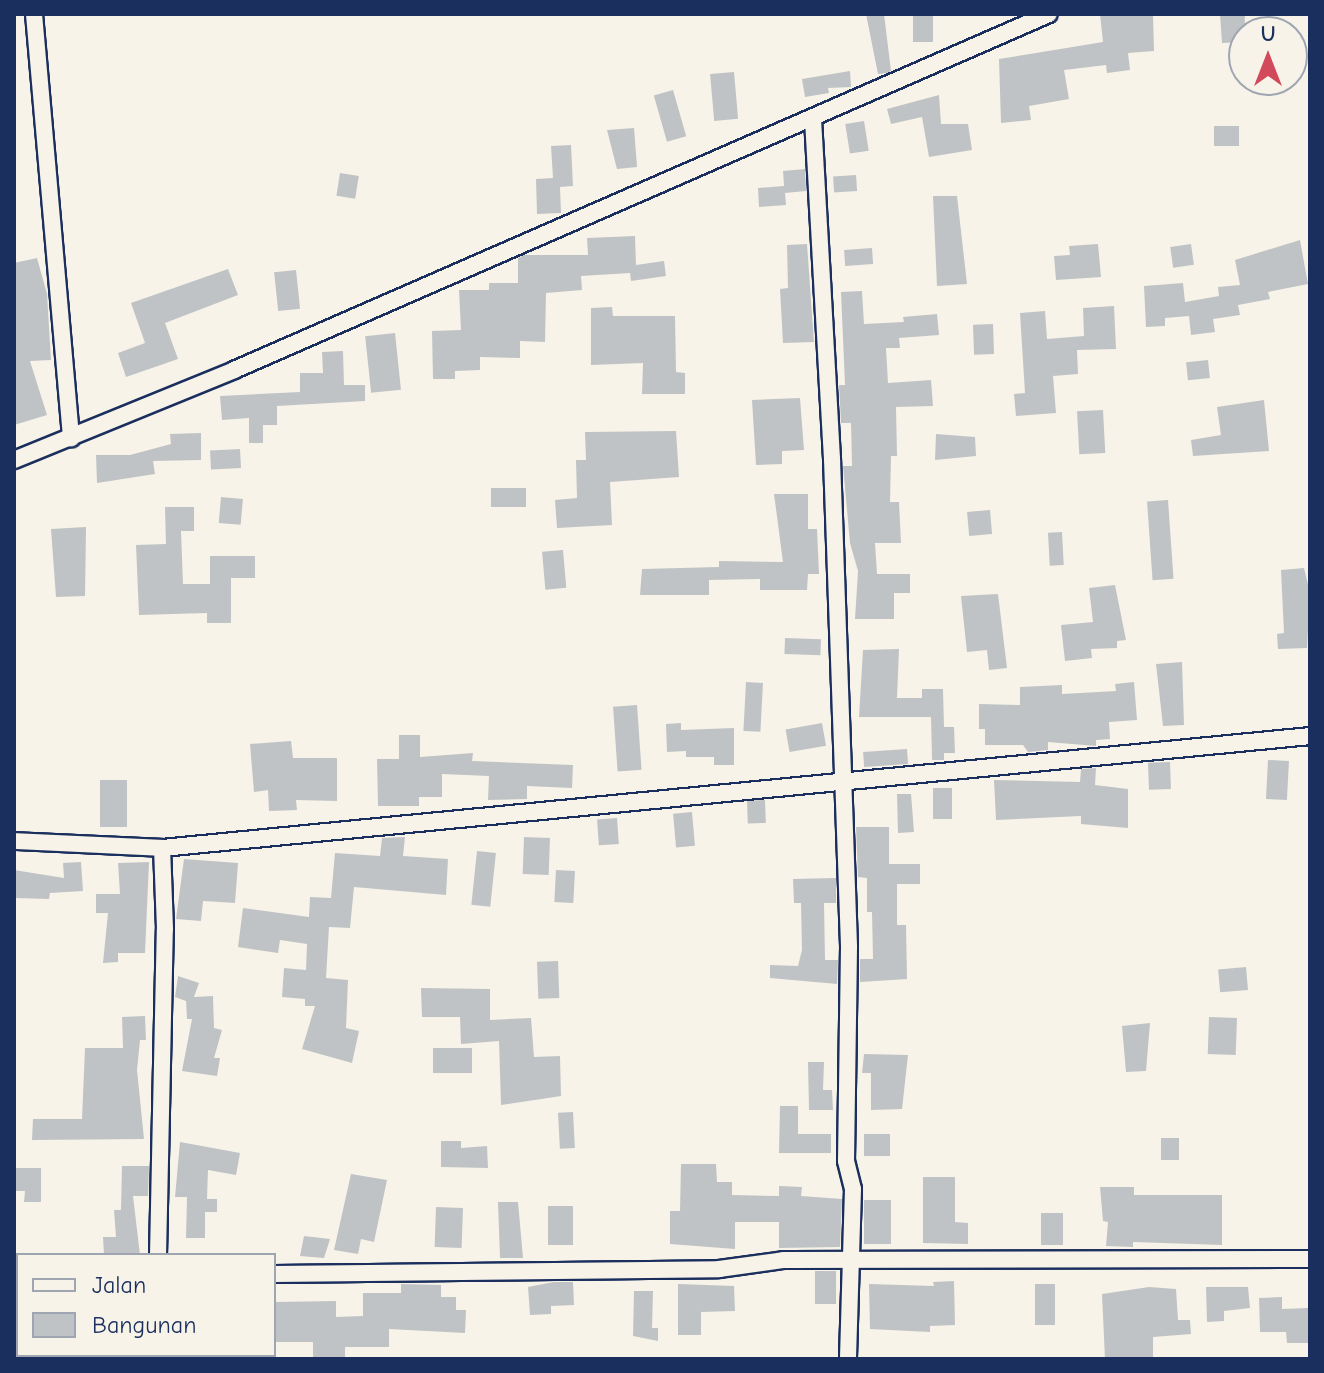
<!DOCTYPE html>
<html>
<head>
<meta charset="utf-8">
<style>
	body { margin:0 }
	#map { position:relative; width:1324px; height:1373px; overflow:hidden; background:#f7f3e8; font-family:"Comic Neue",sans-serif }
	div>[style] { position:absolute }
	.building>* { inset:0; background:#c0c3c5; transform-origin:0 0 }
	.roads { filter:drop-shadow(2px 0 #1b2f5e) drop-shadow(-2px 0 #1b2f5e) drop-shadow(0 2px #1b2f5e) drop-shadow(0 -2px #1b2f5e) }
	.minor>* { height:16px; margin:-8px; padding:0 8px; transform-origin:8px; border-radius:8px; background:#f7f3e8 }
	span { translate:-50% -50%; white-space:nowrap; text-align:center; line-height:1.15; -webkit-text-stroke:8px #f7f3e8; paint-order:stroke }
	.frame { position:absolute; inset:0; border:16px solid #1b2f5e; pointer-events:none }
	.legend { position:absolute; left:16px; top:1253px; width:260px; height:104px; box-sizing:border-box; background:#f7f3e8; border:2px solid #9fa5b1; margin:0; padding:10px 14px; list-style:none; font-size:24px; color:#1b2f5e }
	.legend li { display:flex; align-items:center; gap:16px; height:40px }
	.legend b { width:40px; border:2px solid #9fa5b1 }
	.north { position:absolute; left:1228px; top:16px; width:80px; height:80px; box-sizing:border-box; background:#f7f3e8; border:2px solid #9fa5b1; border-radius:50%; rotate:0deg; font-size:22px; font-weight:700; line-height:32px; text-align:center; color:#1b2f5e }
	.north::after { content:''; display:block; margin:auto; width:28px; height:36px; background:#d1495b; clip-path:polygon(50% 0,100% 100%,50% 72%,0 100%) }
</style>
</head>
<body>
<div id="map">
	<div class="building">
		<i style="clip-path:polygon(866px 14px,884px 14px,891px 71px,887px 73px,878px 74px)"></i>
		<i style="left:913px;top:14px;width:20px;height:28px"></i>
		<i style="clip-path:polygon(1100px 14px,1153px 14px,1154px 51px,1128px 53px,1130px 70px,1107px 73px,1106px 65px,1064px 70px,1069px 99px,1029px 106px,1031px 120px,1001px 123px,999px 59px,1103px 42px)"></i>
		<i style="clip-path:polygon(1220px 14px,1245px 14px,1244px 42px,1222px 43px)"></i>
		<i style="clip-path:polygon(850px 71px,851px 87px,828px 88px,829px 93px,805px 97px,802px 79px)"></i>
		<i style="left:734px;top:72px;width:47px;height:24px;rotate:85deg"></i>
		<i style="left:673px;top:90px;width:48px;height:20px;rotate:74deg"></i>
		<i style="clip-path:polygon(939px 95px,941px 124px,968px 124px,972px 150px,929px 157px,922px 117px,891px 124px,887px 109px)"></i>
		<i style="left:864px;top:121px;width:30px;height:19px;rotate:81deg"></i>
		<i style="left:1214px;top:126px;width:25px;height:20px"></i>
		<i style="clip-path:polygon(634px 128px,637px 167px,617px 169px,607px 130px)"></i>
		<i style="clip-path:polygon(571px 145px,573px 186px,560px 187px,561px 213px,537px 214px,536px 179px,553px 178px,551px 146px)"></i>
		<i style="clip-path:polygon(805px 169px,806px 191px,785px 193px,786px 205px,759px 207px,758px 188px,784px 186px,783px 171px)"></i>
		<i style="left:340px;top:173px;width:19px;height:23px;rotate:9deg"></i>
		<i style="left:856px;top:175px;width:16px;height:23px;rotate:86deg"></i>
		<i style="clip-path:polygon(933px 196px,957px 196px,967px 284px,937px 286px)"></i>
		<i style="clip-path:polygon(635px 236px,636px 265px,664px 261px,666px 276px,631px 281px,630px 273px,581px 276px,582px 290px,546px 293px,545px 342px,520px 341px,520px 358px,480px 357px,480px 370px,455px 371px,455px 379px,433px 379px,432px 331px,461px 330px,459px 290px,489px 290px,489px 283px,518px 283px,518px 258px,524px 255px,588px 255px,587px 238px)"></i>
		<i style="clip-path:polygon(1300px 240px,1308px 284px,1268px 292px,1270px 299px,1238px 305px,1240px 315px,1213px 319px,1215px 332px,1191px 335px,1189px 316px,1165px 318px,1165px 326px,1146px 327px,1144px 286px,1183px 283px,1185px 302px,1219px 296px,1218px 287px,1240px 285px,1235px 260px)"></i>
		<i style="clip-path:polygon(807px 244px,814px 342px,783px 343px,780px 289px,788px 288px,787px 245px)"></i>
		<i style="clip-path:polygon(1098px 244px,1101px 277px,1056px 280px,1054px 256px,1070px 255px,1069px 246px)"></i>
		<i style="left:1191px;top:244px;width:21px;height:21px;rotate:82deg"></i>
		<i style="left:872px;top:248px;width:16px;height:28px;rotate:86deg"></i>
		<i style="clip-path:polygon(37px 258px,47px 294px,51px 360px,30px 361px,47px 415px,14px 425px,14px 263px)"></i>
		<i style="clip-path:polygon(228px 269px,238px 295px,165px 323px,178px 359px,126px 377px,118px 353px,145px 343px,131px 303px)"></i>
		<i style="left:296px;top:270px;width:39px;height:22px;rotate:84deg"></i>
		<i style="clip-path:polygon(862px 291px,864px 324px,904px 322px,903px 317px,937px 314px,939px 335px,899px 338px,900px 348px,886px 348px,888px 383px,931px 380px,933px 406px,896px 407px,897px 456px,891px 456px,890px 502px,899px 502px,901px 543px,875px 543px,877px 574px,910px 574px,910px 593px,894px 593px,894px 619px,855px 619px,858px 571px,850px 543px,843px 466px,852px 466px,851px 423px,841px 423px,839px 385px,845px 385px,841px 292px)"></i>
		<i style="clip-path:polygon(1114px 306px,1116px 349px,1077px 350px,1078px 374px,1053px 376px,1056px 413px,1016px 416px,1014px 394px,1025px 393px,1020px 313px,1045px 311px,1047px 339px,1084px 336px,1083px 308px)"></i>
		<i style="clip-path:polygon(612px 307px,613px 316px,675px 316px,676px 372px,685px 373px,685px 394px,642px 394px,643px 363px,591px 365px,591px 308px)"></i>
		<i style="left:993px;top:324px;width:30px;height:20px;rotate:88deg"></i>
		<i style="left:395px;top:333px;width:57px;height:30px;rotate:84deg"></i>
		<i style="clip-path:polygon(343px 351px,344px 385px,365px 385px,365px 401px,277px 406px,277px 425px,263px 425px,263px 443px,249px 443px,249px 418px,222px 420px,220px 396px,300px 392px,300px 373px,323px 373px,322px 352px)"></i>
		<i style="left:1208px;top:360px;width:18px;height:22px;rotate:84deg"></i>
		<i style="clip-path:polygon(800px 398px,804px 450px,782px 451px,782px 464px,756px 465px,752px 400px)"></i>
		<i style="clip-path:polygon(1264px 400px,1269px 451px,1193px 456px,1191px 440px,1221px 435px,1217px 407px)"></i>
		<i style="left:1103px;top:410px;width:43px;height:26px;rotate:87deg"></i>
		<i style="clip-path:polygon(676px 431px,679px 477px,610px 482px,612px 525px,557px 528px,555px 500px,577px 498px,576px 460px,586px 460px,585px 432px)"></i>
		<i style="clip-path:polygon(201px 433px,201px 460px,153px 461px,155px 474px,97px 483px,96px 455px,130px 455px,171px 444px,170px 434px)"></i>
		<i style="clip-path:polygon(936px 434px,975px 437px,976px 456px,935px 460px)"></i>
		<i style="left:240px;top:449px;width:19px;height:30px;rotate:87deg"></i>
		<i style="left:526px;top:488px;width:19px;height:35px;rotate:90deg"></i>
		<i style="clip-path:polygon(774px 494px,808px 494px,808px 529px,817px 529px,819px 574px,808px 574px,807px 590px,760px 590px,760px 579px,709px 580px,709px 595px,640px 595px,642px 569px,719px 567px,719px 561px,783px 562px)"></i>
		<i style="left:221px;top:497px;width:22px;height:26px;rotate:5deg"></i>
		<i style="left:1168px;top:500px;width:79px;height:21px;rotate:86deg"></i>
		<i style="clip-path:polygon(165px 507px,194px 507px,194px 531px,181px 531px,183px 584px,210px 584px,210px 556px,255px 556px,255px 578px,231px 578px,231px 623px,207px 623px,207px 613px,139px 615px,136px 545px,166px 544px)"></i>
		<i style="left:990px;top:510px;width:24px;height:23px;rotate:85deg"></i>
		<i style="clip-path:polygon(86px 527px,85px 596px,56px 597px,51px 529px)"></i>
		<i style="left:1062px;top:532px;width:33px;height:14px;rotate:87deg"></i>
		<i style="left:563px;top:550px;width:38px;height:21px;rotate:85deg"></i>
		<i style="clip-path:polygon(1304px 568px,1310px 593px,1307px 648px,1278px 649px,1277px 634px,1284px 633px,1281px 570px)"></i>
		<i style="clip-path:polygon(1115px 585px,1126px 640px,1117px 641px,1117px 648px,1091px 649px,1092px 658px,1065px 661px,1061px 625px,1093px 622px,1089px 588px)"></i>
		<i style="clip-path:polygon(998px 594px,1007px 668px,989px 670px,987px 650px,967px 652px,961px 596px)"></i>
		<i style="left:785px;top:638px;width:36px;height:16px;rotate:2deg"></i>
		<i style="clip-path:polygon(899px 649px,897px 698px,922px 698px,922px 689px,943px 689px,944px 727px,954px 727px,955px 753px,944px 753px,944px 760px,932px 760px,931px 717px,859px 717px,863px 650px)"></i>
		<i style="clip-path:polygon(1182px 662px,1184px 725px,1163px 726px,1156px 664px)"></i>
		<i style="left:746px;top:682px;width:17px;height:49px;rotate:3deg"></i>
		<i style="clip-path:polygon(1134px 682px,1137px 720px,1109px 722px,1110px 739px,1096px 740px,1096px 746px,1048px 742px,1048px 750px,1028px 752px,1023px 745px,985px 745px,985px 729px,979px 729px,979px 704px,1020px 705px,1020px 687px,1062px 685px,1062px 694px,1116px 691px,1115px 684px)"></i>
		<i style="left:637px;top:705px;width:65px;height:24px;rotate:86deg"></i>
		<i style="clip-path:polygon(681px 723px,681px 730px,734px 728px,734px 765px,714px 765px,714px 757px,686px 757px,686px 751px,667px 752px,666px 724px)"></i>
		<i style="left:822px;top:723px;width:23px;height:37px;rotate:80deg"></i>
		<i style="clip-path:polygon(399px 735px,420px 735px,420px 757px,473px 753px,472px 761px,573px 765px,572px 788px,527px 786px,527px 799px,488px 800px,489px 776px,442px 774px,442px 797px,419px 797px,419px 806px,378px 806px,377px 759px,399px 759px)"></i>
		<i style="clip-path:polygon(291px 741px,293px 758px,337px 758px,337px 801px,296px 800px,297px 810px,269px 811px,268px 790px,254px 792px,250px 744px)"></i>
		<i style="left:907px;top:749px;width:15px;height:44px;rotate:86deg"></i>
		<i style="left:1268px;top:760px;width:21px;height:39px;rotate:3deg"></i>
		<i style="left:1170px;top:762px;width:27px;height:22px;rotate:88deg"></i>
		<i style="clip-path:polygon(1096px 768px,1095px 785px,1128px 789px,1128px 828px,1081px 824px,1081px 816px,996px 820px,994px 780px,1080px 782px,1081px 769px)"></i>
		<i style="left:100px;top:780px;width:27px;height:47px"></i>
		<i style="left:933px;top:788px;width:19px;height:31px"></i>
		<i style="clip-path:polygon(897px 794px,911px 794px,914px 832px,898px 833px)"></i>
		<i style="left:765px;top:800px;width:23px;height:18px;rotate:88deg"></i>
		<i style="left:692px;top:812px;width:34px;height:19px;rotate:85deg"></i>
		<i style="left:617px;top:818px;width:26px;height:20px;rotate:86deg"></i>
		<i style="clip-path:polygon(856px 827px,889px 827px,889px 864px,920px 864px,920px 884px,897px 884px,897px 925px,906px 925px,907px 979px,860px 982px,860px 959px,873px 959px,872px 912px,867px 912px,867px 878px,858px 877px)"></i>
		<i style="clip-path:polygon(405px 837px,403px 856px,448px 859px,446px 895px,354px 887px,350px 928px,329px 927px,326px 978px,348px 980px,346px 1028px,359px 1031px,352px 1063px,302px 1049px,315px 1006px,305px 1006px,305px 999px,282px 997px,284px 968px,306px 970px,307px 944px,280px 940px,278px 953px,238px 947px,243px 908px,309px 917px,310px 897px,331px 898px,335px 853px,380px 856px,382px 838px)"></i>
		<i style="left:524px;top:837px;width:26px;height:37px;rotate:2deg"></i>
		<i style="left:477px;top:851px;width:19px;height:54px;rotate:6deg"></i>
		<i style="clip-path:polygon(184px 859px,238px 863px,235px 903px,203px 901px,201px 921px,176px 919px)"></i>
		<i style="clip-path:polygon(81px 862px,83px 891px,50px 893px,49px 899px,14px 898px,14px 870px,64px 878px,63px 863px)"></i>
		<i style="clip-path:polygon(149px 862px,145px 953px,118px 953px,118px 962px,103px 963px,108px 913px,96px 913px,96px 894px,120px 894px,118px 863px)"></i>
		<i style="left:556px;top:870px;width:19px;height:32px;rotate:3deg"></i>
		<i style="clip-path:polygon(836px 878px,836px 903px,824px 903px,825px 960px,838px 960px,837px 984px,770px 978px,770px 965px,798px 966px,802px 950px,801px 903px,794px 903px,793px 879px)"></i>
		<i style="left:558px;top:961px;width:37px;height:21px;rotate:88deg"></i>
		<i style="left:1246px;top:967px;width:23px;height:28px;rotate:85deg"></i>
		<i style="clip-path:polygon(178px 976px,199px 983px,194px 997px,213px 996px,214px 1028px,222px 1030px,214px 1058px,220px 1058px,217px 1076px,182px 1071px,192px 1019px,187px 1019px,186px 1001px,175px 997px)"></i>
		<i style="clip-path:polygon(421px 988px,490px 989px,490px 1020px,531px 1018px,534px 1057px,560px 1056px,561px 1096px,501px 1105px,499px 1041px,461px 1044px,460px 1017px,422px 1017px)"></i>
		<i style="clip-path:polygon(145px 1016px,146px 1040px,140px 1040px,137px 1070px,144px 1139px,32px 1140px,33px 1119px,82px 1119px,85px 1048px,123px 1048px,122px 1017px)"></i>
		<i style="left:1209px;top:1017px;width:28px;height:37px;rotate:2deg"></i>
		<i style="clip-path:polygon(1150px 1023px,1146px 1071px,1126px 1072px,1122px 1026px)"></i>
		<i style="left:433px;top:1048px;width:39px;height:25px"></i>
		<i style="clip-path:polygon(864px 1054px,908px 1055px,902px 1109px,871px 1110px,871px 1073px,862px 1073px)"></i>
		<i style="clip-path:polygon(808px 1062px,824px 1062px,823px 1090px,832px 1090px,833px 1110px,809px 1110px)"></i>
		<i style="clip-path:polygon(780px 1106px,798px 1106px,798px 1134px,831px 1134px,831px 1153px,779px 1153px)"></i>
		<i style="left:573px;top:1112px;width:36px;height:15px;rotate:87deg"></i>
		<i style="left:864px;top:1134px;width:26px;height:22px"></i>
		<i style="left:1161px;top:1138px;width:18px;height:22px"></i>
		<i style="clip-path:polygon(441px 1141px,461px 1141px,461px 1148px,487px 1146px,488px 1168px,441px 1167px)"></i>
		<i style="clip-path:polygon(180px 1142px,240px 1153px,236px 1175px,208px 1170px,207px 1199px,217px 1199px,217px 1212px,205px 1212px,205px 1238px,186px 1238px,187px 1197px,175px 1197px)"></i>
		<i style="clip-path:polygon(681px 1164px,716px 1164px,717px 1182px,732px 1182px,732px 1195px,779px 1196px,779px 1186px,802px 1187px,801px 1196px,842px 1199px,840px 1247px,779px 1248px,779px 1222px,735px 1222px,735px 1249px,670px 1244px,670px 1211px,680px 1211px)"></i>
		<i style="clip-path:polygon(122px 1166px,149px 1166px,148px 1196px,133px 1196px,140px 1255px,104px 1255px,103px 1237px,116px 1237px,114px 1210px,121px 1210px)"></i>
		<i style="clip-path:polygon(14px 1168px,41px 1168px,41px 1202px,24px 1202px,25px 1191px,14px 1191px)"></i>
		<i style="clip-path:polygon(351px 1174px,387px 1180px,374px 1242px,361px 1239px,358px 1254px,334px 1250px)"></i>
		<i style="clip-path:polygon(923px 1177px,955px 1177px,955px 1222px,968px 1223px,968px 1244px,923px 1243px)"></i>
		<i style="clip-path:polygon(1100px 1187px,1134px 1187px,1134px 1195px,1222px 1195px,1222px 1245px,1133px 1242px,1133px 1247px,1106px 1246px,1108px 1222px,1103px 1221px)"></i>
		<i style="left:864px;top:1200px;width:27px;height:44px"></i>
		<i style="clip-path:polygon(498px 1202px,518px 1202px,523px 1258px,500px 1258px)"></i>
		<i style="left:548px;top:1206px;width:25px;height:39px"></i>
		<i style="left:436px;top:1207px;width:27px;height:40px;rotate:2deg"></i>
		<i style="left:1041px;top:1213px;width:22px;height:32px"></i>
		<i style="clip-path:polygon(304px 1236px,330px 1239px,324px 1258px,300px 1256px)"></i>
		<i style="left:815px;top:1271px;width:21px;height:33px"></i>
		<i style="clip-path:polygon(954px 1281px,955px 1325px,930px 1326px,930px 1332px,870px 1329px,869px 1284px,934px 1286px,933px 1282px)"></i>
		<i style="clip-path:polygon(554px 1282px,573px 1282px,574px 1305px,551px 1306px,551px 1314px,530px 1315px,528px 1287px)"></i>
		<i style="clip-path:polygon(401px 1284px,441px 1285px,441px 1297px,456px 1297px,456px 1310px,466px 1310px,465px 1333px,389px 1329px,389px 1347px,345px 1347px,345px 1357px,313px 1358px,313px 1342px,274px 1342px,274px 1302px,336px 1301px,336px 1317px,363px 1316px,363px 1293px,401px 1293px)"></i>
		<i style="clip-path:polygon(678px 1284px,734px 1286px,735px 1311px,701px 1312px,701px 1335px,678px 1335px)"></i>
		<i style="left:1035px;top:1284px;width:20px;height:41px"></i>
		<i style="clip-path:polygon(1149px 1287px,1176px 1289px,1178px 1320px,1190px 1320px,1191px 1334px,1153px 1337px,1153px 1359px,1105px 1359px,1102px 1294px)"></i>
		<i style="clip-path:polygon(1206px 1287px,1248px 1287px,1250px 1308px,1224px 1311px,1224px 1321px,1207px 1322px)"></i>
		<i style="clip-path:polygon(634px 1291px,653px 1291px,652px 1328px,658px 1328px,658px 1341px,633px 1336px)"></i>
		<i style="clip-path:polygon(1282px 1297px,1282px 1309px,1308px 1308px,1309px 1343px,1287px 1343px,1286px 1332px,1260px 1332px,1259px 1298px)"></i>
	</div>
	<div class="roads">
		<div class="minor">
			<i style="left:34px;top:14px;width:426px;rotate:85deg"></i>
			<i style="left:813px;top:119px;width:341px;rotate:86.8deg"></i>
			<i style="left:832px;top:459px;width:488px;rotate:88deg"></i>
			<i style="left:849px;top:947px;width:214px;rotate:90.8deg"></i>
			<i style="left:846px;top:1161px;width:29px;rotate:76deg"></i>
			<i style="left:853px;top:1189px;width:170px;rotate:91.7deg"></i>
			<i style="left:14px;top:460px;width:238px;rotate:-22.2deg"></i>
			<i style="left:234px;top:370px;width:889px;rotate:-23.6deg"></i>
			<i style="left:14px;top:841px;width:148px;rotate:2.7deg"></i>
			<i style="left:162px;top:848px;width:1153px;rotate:-5.57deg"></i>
			<i style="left:158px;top:1255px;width:326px;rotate:-88.8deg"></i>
			<i style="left:165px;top:929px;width:81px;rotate:-92.1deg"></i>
			<i style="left:274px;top:1274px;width:445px;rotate:-0.6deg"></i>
			<i style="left:719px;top:1269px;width:66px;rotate:-7.9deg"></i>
			<i style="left:784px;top:1260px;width:526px;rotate:-0.11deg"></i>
		</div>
	</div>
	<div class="frame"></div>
	<ul class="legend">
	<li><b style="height:10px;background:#f7f3e8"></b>Jalan</li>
	<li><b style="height:22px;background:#c0c3c5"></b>Bangunan</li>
	</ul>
	<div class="north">U</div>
</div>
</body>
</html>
